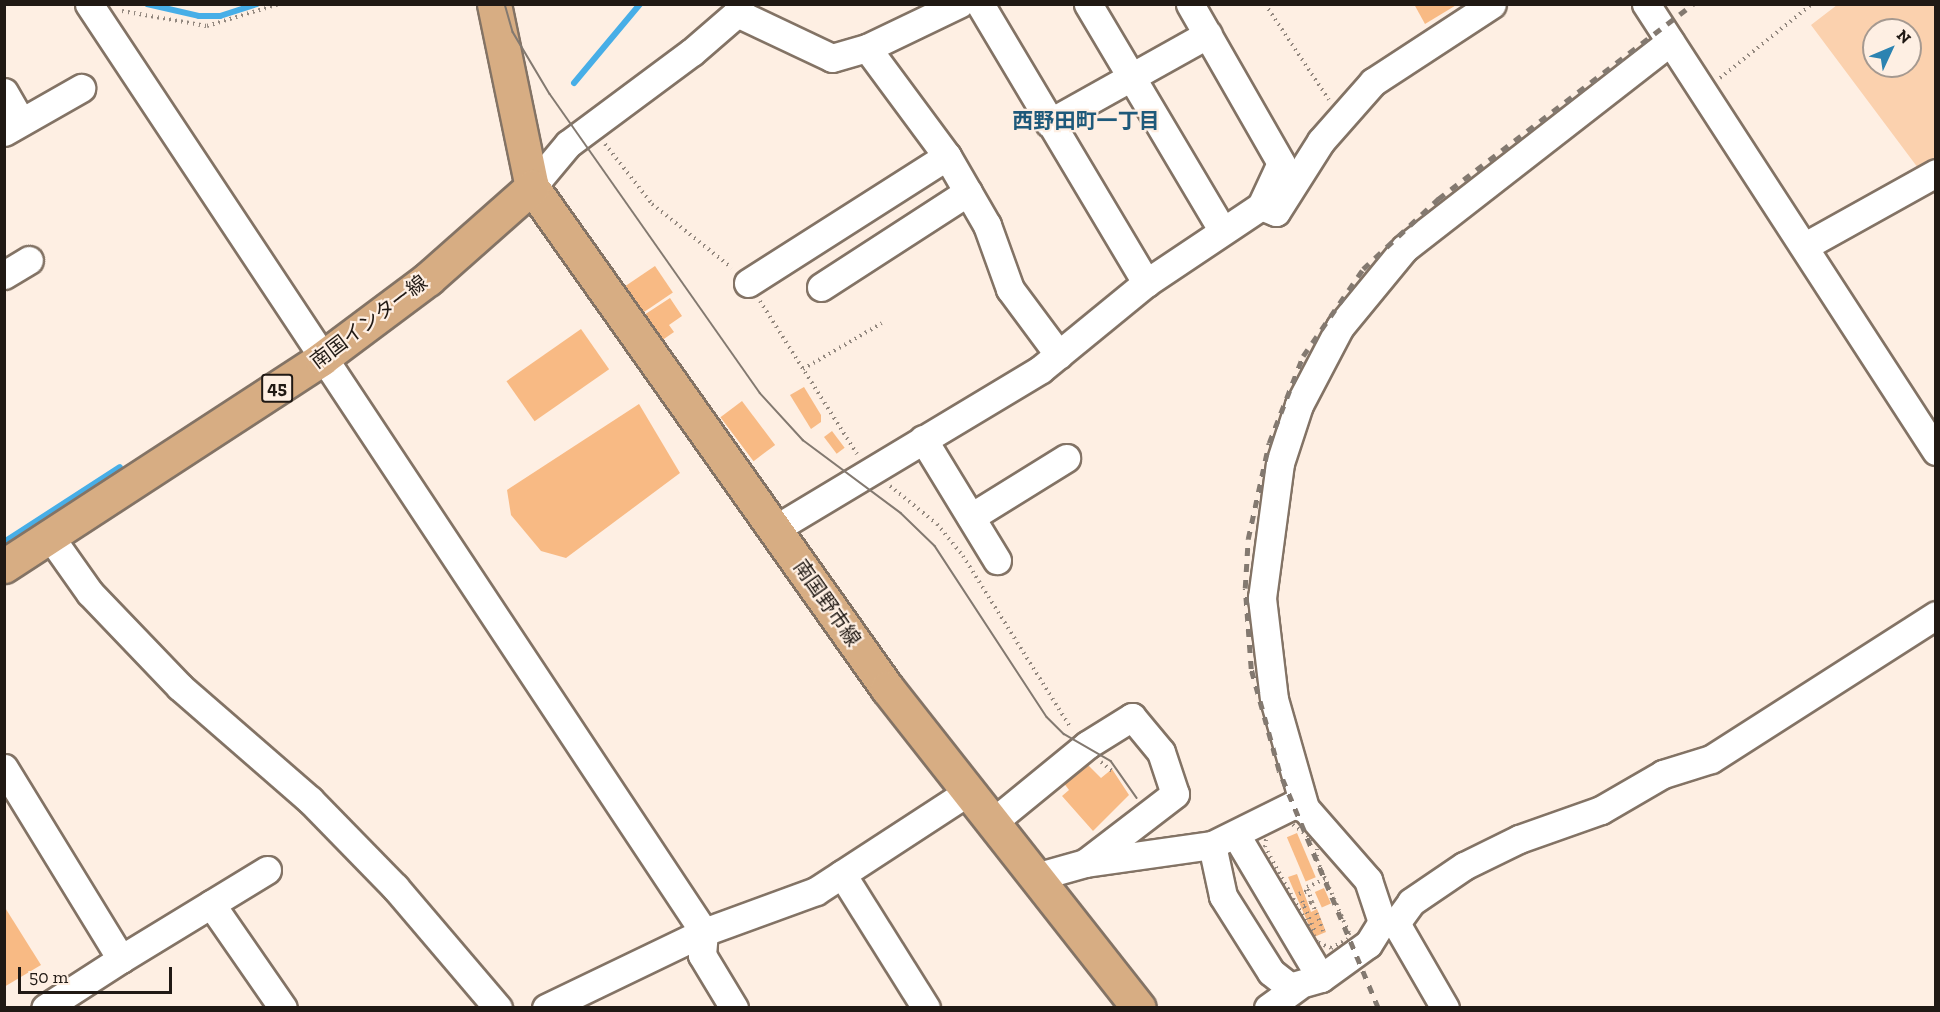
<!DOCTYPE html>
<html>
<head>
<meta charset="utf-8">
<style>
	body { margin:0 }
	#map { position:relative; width:1940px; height:1012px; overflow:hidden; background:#feefe3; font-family:"Zilla Slab","Noto Sans JP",serif }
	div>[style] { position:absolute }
	.green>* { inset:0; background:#fbd1ae }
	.stream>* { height:6px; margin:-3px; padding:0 3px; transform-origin:3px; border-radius:3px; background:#47aee7 }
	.building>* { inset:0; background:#f8ba84; transform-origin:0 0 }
	.path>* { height:4px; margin-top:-2px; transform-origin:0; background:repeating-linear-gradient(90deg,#93887f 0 1.5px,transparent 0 6px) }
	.roads { filter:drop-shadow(2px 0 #837365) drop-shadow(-2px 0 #837365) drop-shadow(0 2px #837365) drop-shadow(0 -2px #837365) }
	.minor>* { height:27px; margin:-13.5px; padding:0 13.5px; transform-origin:13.5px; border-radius:13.5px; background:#fff }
	.major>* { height:33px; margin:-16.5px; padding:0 16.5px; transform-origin:16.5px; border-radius:16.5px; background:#d7ad83 }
	.tram>* { height:1.5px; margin:-0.75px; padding:0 0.75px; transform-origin:0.75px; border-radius:0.75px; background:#837970 }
	.rail>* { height:4.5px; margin-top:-2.25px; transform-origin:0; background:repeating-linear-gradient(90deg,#837970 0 8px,transparent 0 16px) }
	.path-bridge>* { height:4px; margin-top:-2px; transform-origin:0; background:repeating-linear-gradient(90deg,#93887f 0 1.5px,transparent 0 6px) }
	span { translate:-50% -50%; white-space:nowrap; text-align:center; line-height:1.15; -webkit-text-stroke:4.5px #feefe3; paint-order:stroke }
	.shield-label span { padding:2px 4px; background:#feefe3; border:2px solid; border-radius:4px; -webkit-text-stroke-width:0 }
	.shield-label { font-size:18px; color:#201914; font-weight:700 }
	.street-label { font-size:20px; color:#201914 }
	.neighbourhood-label { font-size:21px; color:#1e597a; font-weight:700 }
	.frame { position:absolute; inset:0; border:6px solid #201914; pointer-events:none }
	.north { position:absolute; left:1862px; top:18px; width:60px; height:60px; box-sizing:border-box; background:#feefe3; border:2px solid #a59990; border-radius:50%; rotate:46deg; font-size:16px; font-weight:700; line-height:24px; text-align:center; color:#201914 }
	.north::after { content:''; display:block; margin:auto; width:21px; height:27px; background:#2c83b1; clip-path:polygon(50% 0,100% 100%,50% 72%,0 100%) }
	.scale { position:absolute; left:18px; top:967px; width:154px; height:27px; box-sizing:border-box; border:3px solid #201914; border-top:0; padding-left:8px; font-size:18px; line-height:21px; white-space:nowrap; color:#201914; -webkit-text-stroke:4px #feefe3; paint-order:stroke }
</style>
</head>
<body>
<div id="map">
	<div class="green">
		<i style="clip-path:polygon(evenodd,1837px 5px,1935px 5px,1935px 158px,1918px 168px,1811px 25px,1837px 5px,1874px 30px,1910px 30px,1910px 66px,1874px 66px,1874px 30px)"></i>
	</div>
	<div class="stream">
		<i style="left:147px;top:4px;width:53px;rotate:13deg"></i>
		<i style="left:199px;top:16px;width:21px"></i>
		<i style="left:220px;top:16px;width:39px;rotate:-18deg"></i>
		<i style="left:574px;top:83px;width:103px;rotate:-50.1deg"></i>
		<i style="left:4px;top:542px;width:138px;rotate:-32.9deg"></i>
	</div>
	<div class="building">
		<i style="clip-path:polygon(1414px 4px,1458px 4px,1425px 24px)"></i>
		<i style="left:655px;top:266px;width:32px;height:37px;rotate:56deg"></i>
		<i style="clip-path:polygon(670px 298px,682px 316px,669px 325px,674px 332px,661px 341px,644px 315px)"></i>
		<i style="left:581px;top:329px;width:49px;height:91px;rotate:55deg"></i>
		<i style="clip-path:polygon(804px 387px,821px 415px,821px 422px,811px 429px,790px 395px)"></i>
		<i style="left:742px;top:401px;width:55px;height:27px;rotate:53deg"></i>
		<i style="clip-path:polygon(639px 404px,680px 473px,566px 558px,541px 551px,511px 515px,507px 490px)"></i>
		<i style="left:832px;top:431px;width:21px;height:10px;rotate:53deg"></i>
		<i style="clip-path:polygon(1085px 762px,1101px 778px,1112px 769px,1129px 795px,1093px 831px,1062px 796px,1069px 790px,1063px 782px)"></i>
		<i style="left:1297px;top:833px;width:48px;height:11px;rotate:67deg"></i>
		<i style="clip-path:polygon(1297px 874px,1311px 912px,1317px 909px,1326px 932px,1314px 937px,1288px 877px)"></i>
		<i style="left:1324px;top:888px;width:17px;height:10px;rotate:66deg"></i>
		<i style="clip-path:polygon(4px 906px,41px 965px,4px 987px)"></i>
	</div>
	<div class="path">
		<i style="left:1265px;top:4px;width:115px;rotate:56.3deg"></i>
		<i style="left:122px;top:11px;width:86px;rotate:10deg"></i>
		<i style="left:207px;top:26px;width:75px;rotate:-17deg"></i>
		<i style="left:1720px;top:78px;width:118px;rotate:-38.8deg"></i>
		<i style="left:605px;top:144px;width:76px;rotate:51.9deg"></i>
		<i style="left:652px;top:204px;width:102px;rotate:38.7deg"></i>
		<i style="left:760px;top:301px;width:181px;rotate:57.6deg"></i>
		<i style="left:803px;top:369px;width:91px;rotate:-30.2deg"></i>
		<i style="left:890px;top:486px;width:60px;rotate:39deg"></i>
		<i style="left:937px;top:524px;width:41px;rotate:50.9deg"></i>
		<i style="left:963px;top:556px;width:203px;rotate:57.9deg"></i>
		<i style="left:1101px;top:762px;width:14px;rotate:39deg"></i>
		<i style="left:1288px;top:821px;width:36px;rotate:37deg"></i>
		<i style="left:1317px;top:843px;width:17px;rotate:90deg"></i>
		<i style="left:1317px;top:860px;width:80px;rotate:66.3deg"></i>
		<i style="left:1349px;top:933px;width:6px;rotate:99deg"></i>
		<i style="left:1348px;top:939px;width:19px;rotate:152deg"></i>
		<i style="left:1331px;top:948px;width:15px;rotate:-157deg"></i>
		<i style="left:1317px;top:942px;width:108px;rotate:-118.7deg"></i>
		<i style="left:1265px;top:847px;width:15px;rotate:-82deg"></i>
		<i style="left:1267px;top:832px;width:24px;rotate:-28deg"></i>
		<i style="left:1312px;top:902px;width:16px;rotate:-108deg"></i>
		<i style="left:1307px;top:887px;width:20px;rotate:-24deg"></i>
		<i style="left:1304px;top:906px;width:9px;rotate:-27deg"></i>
		<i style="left:1312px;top:902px;width:31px;rotate:69deg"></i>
	</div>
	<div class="roads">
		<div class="minor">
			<i style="left:89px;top:4px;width:1113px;rotate:56.47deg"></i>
			<i style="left:704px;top:932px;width:23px;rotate:95deg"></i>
			<i style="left:702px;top:955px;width:62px;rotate:58.9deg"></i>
			<i style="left:980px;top:4px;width:325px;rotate:59.2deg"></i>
			<i style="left:1088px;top:4px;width:263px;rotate:59.3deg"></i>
			<i style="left:1646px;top:4px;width:533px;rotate:57.03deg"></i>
			<i style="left:737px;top:13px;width:105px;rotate:25.3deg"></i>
			<i style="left:832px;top:58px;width:36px;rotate:-16deg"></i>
			<i style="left:867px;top:48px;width:102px;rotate:-25.6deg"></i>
			<i style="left:867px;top:48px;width:134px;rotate:53.5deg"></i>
			<i style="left:947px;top:156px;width:80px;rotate:59.9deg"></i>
			<i style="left:987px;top:225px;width:68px;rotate:70.2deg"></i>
			<i style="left:1010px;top:289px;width:82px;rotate:53.4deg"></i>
			<i style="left:4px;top:92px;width:34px;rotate:60deg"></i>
			<i style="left:1049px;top:123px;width:182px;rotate:-29.2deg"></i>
			<i style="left:4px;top:132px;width:89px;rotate:-29.7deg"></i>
			<i style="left:532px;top:187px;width:56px;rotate:-50.1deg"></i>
			<i style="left:568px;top:144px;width:154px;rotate:-36.6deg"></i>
			<i style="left:692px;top:52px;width:60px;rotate:-40.9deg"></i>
			<i style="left:737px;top:13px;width:9px;rotate:-72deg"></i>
			<i style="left:1261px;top:206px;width:16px;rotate:22deg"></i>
			<i style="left:1276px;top:212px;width:84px;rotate:-57.6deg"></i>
			<i style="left:1321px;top:141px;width:79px;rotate:-48.6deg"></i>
			<i style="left:1373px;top:82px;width:142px;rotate:-33.2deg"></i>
			<i style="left:1805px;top:246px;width:150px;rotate:-29.1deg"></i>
			<i style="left:4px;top:275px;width:29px;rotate:-31deg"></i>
			<i style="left:748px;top:283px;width:236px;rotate:-32.5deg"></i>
			<i style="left:821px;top:287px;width:175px;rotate:-32.9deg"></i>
			<i style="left:923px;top:439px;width:142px;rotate:58.6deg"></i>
			<i style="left:971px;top:517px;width:112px;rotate:-31.8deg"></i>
			<i style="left:775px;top:529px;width:310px;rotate:-31deg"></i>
			<i style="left:1041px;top:369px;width:136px;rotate:-39.3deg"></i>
			<i style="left:1146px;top:283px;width:138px;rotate:-33.8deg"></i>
			<i style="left:1261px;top:206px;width:47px;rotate:-65.1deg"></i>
			<i style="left:1281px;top:163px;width:183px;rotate:-119.8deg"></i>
			<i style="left:51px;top:538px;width:67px;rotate:54.7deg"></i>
			<i style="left:90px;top:593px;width:130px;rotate:46.2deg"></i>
			<i style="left:180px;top:687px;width:172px;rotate:41deg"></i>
			<i style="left:310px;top:800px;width:122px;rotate:45.7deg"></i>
			<i style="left:395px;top:887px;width:159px;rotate:49.6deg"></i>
			<i style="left:4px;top:768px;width:224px;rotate:58.5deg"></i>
			<i style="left:121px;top:959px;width:90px;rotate:147.2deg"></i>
			<i style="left:1293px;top:805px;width:12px;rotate:14deg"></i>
			<i style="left:1305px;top:808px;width:96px;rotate:48.8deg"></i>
			<i style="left:1368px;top:880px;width:44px;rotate:71.6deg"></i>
			<i style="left:1382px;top:922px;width:26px;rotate:122deg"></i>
			<i style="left:1368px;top:944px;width:58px;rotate:144.1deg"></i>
			<i style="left:1321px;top:978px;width:32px;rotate:164deg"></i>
			<i style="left:1290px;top:987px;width:24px;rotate:-142deg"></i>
			<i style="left:1271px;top:972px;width:90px;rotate:-122.3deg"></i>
			<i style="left:1223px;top:896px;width:52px;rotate:-102.2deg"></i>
			<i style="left:1212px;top:845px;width:90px;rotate:-26.3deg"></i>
			<i style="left:1305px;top:808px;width:113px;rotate:-105.9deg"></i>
			<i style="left:1274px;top:699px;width:102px;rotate:-96.8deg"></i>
			<i style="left:1262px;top:598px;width:136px;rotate:-82.4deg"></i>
			<i style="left:1280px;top:463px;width:61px;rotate:-71.9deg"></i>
			<i style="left:1299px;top:405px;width:88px;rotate:-62.3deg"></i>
			<i style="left:1340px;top:327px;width:102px;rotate:-50.6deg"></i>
			<i style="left:1405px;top:248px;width:336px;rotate:-37.9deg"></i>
			<i style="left:993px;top:822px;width:122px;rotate:-39.3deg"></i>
			<i style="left:1087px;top:745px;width:53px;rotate:-31.9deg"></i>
			<i style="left:1132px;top:717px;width:45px;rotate:50.4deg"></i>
			<i style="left:1161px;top:752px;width:44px;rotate:71.6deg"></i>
			<i style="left:1175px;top:794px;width:113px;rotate:142.5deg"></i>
			<i style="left:1236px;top:835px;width:166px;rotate:59.3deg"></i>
			<i style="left:842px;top:874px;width:158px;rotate:57.9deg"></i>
			<i style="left:1039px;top:876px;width:48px;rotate:-15.8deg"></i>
			<i style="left:1085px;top:863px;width:128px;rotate:-8.1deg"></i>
			<i style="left:211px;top:904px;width:126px;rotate:55.3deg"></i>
			<i style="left:121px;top:959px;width:171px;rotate:-31.4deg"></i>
			<i style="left:546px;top:1008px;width:175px;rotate:-25.7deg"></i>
			<i style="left:704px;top:932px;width:119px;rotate:-20.1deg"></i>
			<i style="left:816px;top:891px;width:181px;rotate:-33.1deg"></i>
			<i style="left:1268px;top:1008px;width:36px;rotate:-36deg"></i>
			<i style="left:1445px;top:1008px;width:98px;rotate:-120deg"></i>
			<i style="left:1396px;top:923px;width:26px;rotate:-54deg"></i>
			<i style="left:1411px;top:902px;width:64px;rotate:-34.2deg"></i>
			<i style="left:1464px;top:866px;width:61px;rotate:-26.1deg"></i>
			<i style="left:1519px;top:839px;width:87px;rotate:-19.5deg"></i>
			<i style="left:1601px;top:810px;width:72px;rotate:-30.1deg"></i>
			<i style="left:1663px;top:774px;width:50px;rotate:-17.4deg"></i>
			<i style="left:1711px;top:759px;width:267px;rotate:-32.6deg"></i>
		</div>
		<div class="major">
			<i style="left:494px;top:4px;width:187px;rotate:78.3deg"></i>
			<i style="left:532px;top:187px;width:614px;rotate:54.68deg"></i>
			<i style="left:887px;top:688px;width:407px;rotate:51.8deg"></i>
			<i style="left:4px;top:566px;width:379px;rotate:-33.1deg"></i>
			<i style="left:321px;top:359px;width:134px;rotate:-36.8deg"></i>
			<i style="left:428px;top:279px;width:139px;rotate:-41.5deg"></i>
		</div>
	</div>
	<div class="tram">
		<i style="left:505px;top:4px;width:29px;rotate:74deg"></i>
		<i style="left:513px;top:32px;width:72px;rotate:59.2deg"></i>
		<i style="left:550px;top:94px;width:365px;rotate:54.9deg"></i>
		<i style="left:760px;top:393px;width:64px;rotate:47.5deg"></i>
		<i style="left:803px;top:440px;width:122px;rotate:36.7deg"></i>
		<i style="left:901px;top:513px;width:47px;rotate:44.1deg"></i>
		<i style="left:935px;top:546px;width:204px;rotate:56.8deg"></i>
		<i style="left:1047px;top:717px;width:24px;rotate:45deg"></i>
		<i style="left:1064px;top:734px;width:54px;rotate:29.9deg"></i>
		<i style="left:1111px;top:761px;width:45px;rotate:54.9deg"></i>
	</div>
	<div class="rail">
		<i style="left:1378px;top:1008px;width:257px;rotate:-112.7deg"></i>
		<i style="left:1279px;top:771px;width:106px;rotate:-105.4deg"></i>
		<i style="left:1251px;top:669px;width:81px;rotate:-94.2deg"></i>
		<i style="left:1245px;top:588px;width:49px;rotate:-86.5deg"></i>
		<i style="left:1248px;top:539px;width:98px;rotate:-77.7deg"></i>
		<i style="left:1269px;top:443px;width:93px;rotate:-68.7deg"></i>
		<i style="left:1303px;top:356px;width:106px;rotate:-55.4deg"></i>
		<i style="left:1363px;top:269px;width:103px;rotate:-43deg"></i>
		<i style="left:1438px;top:199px;width:321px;rotate:-37.4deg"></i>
	</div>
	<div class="path-bridge">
		<i style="left:1299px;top:894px;width:12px;rotate:-20deg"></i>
		<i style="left:1302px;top:901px;width:36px;rotate:67deg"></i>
	</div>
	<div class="shield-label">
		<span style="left:277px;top:388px">45</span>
	</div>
	<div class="street-label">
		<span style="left:369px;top:322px;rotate:-37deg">南国インター線</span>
		<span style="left:827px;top:603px;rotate:55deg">南国野市線</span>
	</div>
	<div class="neighbourhood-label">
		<span style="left:1086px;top:121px">西野田町一丁目</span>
	</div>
	<div class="frame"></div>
	<div class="north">N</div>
	<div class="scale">50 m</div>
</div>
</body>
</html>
